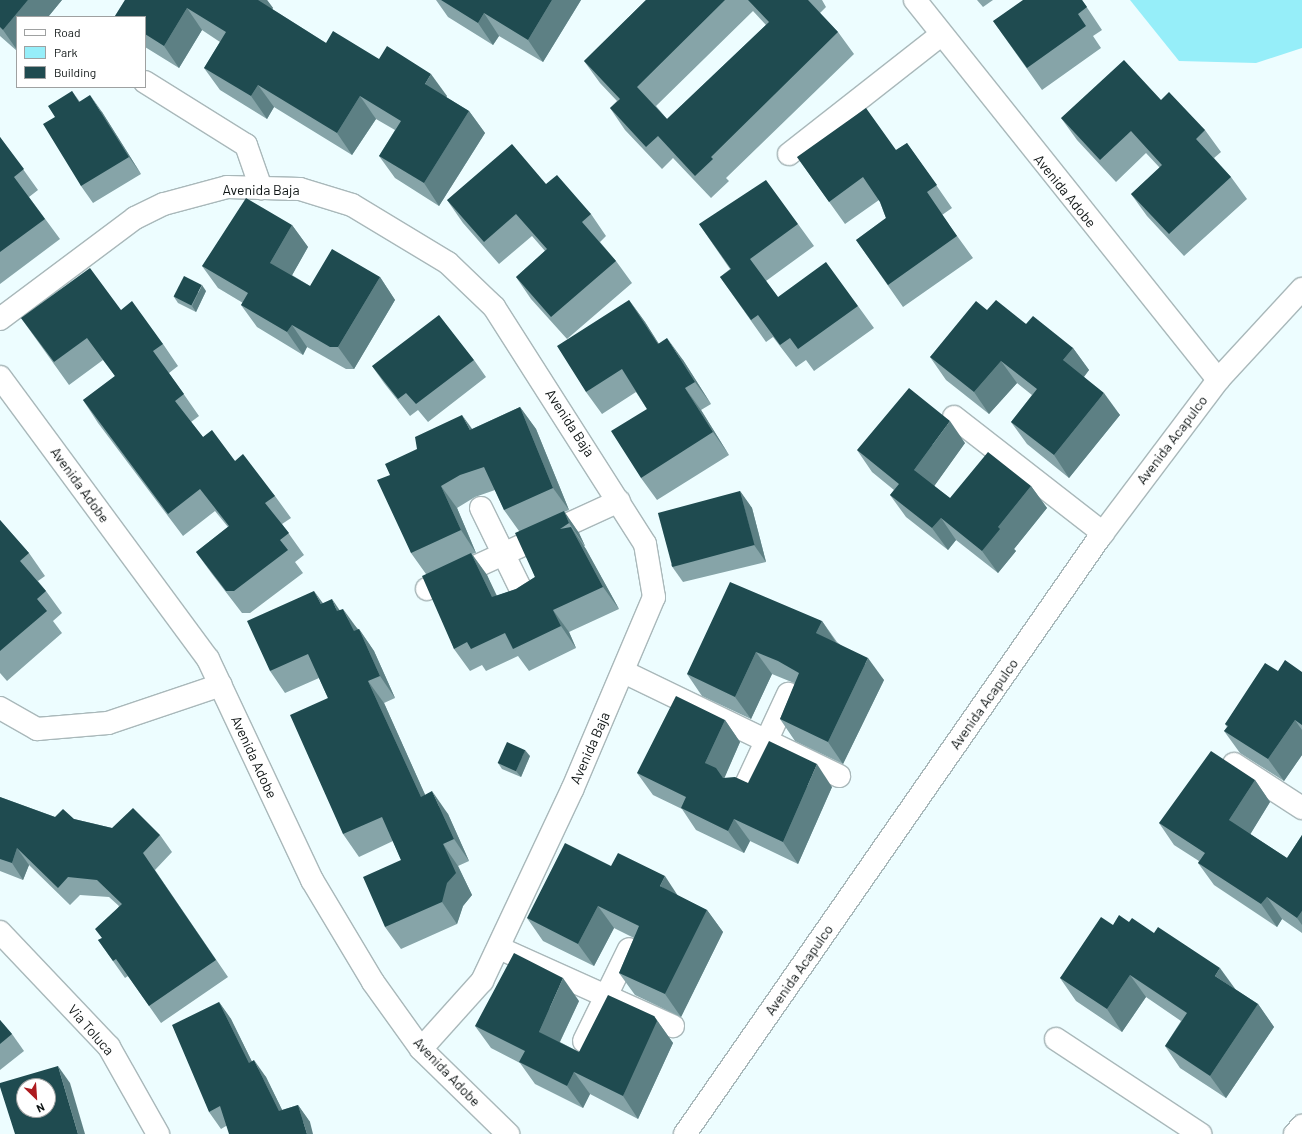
<!DOCTYPE html>
<html>
<head>
<meta charset="utf-8">
<style>
	body { margin:0 }
	#map { position:relative; width:1302px; height:1134px; overflow:hidden; background:#edfdff; font-family:Barlow,sans-serif }
	div>[style] { position:absolute }
	.green>* { inset:0; background:#96eef9 }
	.roads { filter:drop-shadow(1px 0 #a9b8ba) drop-shadow(-1px 0 #a9b8ba) drop-shadow(0 1px #a9b8ba) drop-shadow(0 -1px #a9b8ba) }
	.minor>* { height:22px; margin:-11px; padding:0 11px; transform-origin:11px; border-radius:11px; background:#fff }
	.wall>* { inset:0; background:#86a4a8 }
	.shaded-wall>* { inset:0; background:#5d8084 }
	.building>* { inset:0; background:#1f4b50; transform-origin:0 0 }
	span { translate:-50% -50%; white-space:nowrap; text-align:center; line-height:1.15; -webkit-text-stroke:4px #fff; paint-order:stroke }
	.street-label { font-size:14px; color:#0e1414 }
	.legend { position:absolute; left:16px; top:16px; width:130px; height:72px; box-sizing:border-box; background:#fff; border:1px solid #9fa1a1; margin:0; padding:5px 7px; list-style:none; font-size:12px; color:#0e1414 }
	.legend li { display:flex; align-items:center; gap:8px; height:20px }
	.legend b { width:20px; border:1px solid #9fa1a1 }
	.north { position:absolute; left:16px; top:1078px; width:40px; height:40px; box-sizing:border-box; background:#fff; border:1px solid #9fa1a1; border-radius:50%; rotate:155deg; font-size:11px; font-weight:700; line-height:16px; text-align:center; color:#0e1414 }
	.north::after { content:''; display:block; margin:auto; width:14px; height:18px; background:#ad1b1f; clip-path:polygon(50% 0,100% 100%,50% 72%,0 100%) }
</style>
</head>
<body>
<div id="map">
	<div class="green">
		<i style="clip-path:polygon(1130px 0,1302px 0,1302px 48px,1256px 63px,1179px 61px)"></i>
	</div>
	<div class="roads">
		<div class="minor">
			<i style="left:915px;top:0;width:486px;rotate:51.4deg"></i>
			<i style="left:145px;top:82px;width:119px;rotate:32deg"></i>
			<i style="left:246px;top:145px;width:46px;rotate:70.8deg"></i>
			<i style="left:789px;top:154px;width:193px;rotate:-38.1deg"></i>
			<i style="left:0;top:319px;width:169px;rotate:-36.8deg"></i>
			<i style="left:135px;top:218px;width:32px;rotate:-26deg"></i>
			<i style="left:164px;top:204px;width:65px;rotate:-15.1deg"></i>
			<i style="left:227px;top:187px;width:73px;rotate:1.6deg"></i>
			<i style="left:300px;top:189px;width:54px;rotate:17.1deg"></i>
			<i style="left:352px;top:205px;width:112px;rotate:31.1deg"></i>
			<i style="left:448px;top:263px;width:64px;rotate:43.7deg"></i>
			<i style="left:494px;top:307px;width:281px;rotate:57.5deg"></i>
			<i style="left:645px;top:544px;width:54px;rotate:80.4deg"></i>
			<i style="left:654px;top:597px;width:210px;rotate:113deg"></i>
			<i style="left:572px;top:790px;width:211px;rotate:115.2deg"></i>
			<i style="left:482px;top:981px;width:91px;rotate:131.9deg"></i>
			<i style="left:0;top:377px;width:350px;rotate:53.6deg"></i>
			<i style="left:208px;top:659px;width:244px;rotate:64.8deg"></i>
			<i style="left:312px;top:880px;width:119px;rotate:59.1deg"></i>
			<i style="left:373px;top:982px;width:82px;rotate:54.4deg"></i>
			<i style="left:421px;top:1049px;width:122px;rotate:44.3deg"></i>
			<i style="left:954px;top:417px;width:189px;rotate:37.9deg"></i>
			<i style="left:481px;top:508px;width:102px;rotate:63.9deg"></i>
			<i style="left:427px;top:589px;width:211px;rotate:-24.6deg"></i>
			<i style="left:624px;top:672px;width:239px;rotate:25.8deg"></i>
			<i style="left:0;top:708px;width:43px;rotate:29.6deg"></i>
			<i style="left:37px;top:729px;width:71px;rotate:-4.8deg"></i>
			<i style="left:108px;top:723px;width:119px;rotate:-18.6deg"></i>
			<i style="left:1234px;top:764px;width:81px;rotate:32.9deg"></i>
			<i style="left:744px;top:789px;width:105px;rotate:-65.1deg"></i>
			<i style="left:0;top:932px;width:158px;rotate:46.5deg"></i>
			<i style="left:109px;top:1047px;width:100px;rotate:60.6deg"></i>
			<i style="left:508px;top:952px;width:181px;rotate:24.2deg"></i>
			<i style="left:1056px;top:1039px;width:173px;rotate:33.4deg"></i>
			<i style="left:584px;top:1041px;width:102px;rotate:-63.9deg"></i>
			<i style="left:685px;top:1134px;width:726px;rotate:-55.21deg"></i>
			<i style="left:1099px;top:538px;width:198px;rotate:-53deg"></i>
			<i style="left:1218px;top:380px;width:124px;rotate:-47.3deg"></i>
			<i style="left:1295px;top:1134px;width:11px;rotate:-49deg"></i>
		</div>
	</div>
	<div class="wall">
		<i style="clip-path:polygon(0 0,62px 0,48px 17px,17px 17px,17px 51px,0 36px)"></i>
		<i style="clip-path:polygon(125px 0,267px 0,273px 8px,272px 9px,326px 43px,379px 59px,447px 96px,446px 97px,469px 111px,485px 133px,439px 206px,395px 178px,379px 156px,395px 130px,376px 119px,352px 155px,274px 107px,267px 119px,220px 90px,204px 68px,220px 42px,202px 30px,179px 68px,145px 47px,145px 17px,116px 17px,115px 16px)"></i>
		<i style="clip-path:polygon(436px 0,581px 0,543px 62px,499px 36px,493px 45px,448px 17px)"></i>
		<i style="clip-path:polygon(evenodd,646px 0,822px 0,826px 7px,820px 13px,838px 32px,854px 54px,726px 178px,729px 181px,711px 198px,673px 158px,662px 169px,625px 130px,610px 108px,617px 101px,600px 83px,584px 61px,646px 0,753px 11px,766px 25px,667px 119px,656px 106px,753px 11px)"></i>
		<i style="clip-path:polygon(977px 0,993px 0,983px 7px)"></i>
		<i style="clip-path:polygon(1082px 0,1102px 30px,1093px 36px,1101px 48px,1042px 90px,993px 21px)"></i>
		<i style="clip-path:polygon(72px 91px,80px 102px,102px 112px,141px 174px,93px 203px,81px 186px,55px 117px)"></i>
		<i style="clip-path:polygon(1161px 100px,1205px 130px,1221px 152px,1214px 158px,1231px 177px,1247px 199px,1184px 256px,1147px 216px,1131px 194px,1160px 168px,1146px 153px,1116px 182px,1077px 140px,1061px 118px)"></i>
		<i style="clip-path:polygon(0 137px,38px 190px,29px 197px,60px 239px,0 284px)"></i>
		<i style="clip-path:polygon(907px 143px,952px 208px,942px 215px,973px 258px,903px 307px,856px 240px,886px 218px,880px 202px,879px 200px,845px 224px,797px 157px,896px 150px)"></i>
		<i style="clip-path:polygon(546px 184px,591px 214px,606px 236px,600px 242px,616px 261px,632px 283px,567px 339px,531px 299px,516px 277px,545px 251px,532px 236px,499px 264px,463px 223px,447px 200px)"></i>
		<i style="clip-path:polygon(699px 224px,798px 224px,814px 246px,766px 281px,778px 297px,858px 306px,874px 328px,814px 371px,806px 360px,796px 367px,773px 337px,766px 342px,720px 277px,730px 269px)"></i>
		<i style="clip-path:polygon(292px 225px,308px 247px,292px 275px,310px 286px,380px 277px,395px 300px,354px 369px,346px 369px,307px 347px,303px 355px,257px 327px,241px 305px,243px 303px,218px 288px,202px 266px)"></i>
		<i style="clip-path:polygon(206px 291px,196px 312px,178px 303px,174px 297px)"></i>
		<i style="clip-path:polygon(629px 300px,645px 322px,658px 343px,683px 360px,711px 404px,701px 410px,729px 455px,657px 500px,641px 478px,647px 409px,636px 392px,602px 414px,586px 392px)"></i>
		<i style="clip-path:polygon(121px 310px,163px 344px,178px 366px,169px 373px,199px 416px,191px 422px,203px 437px,235px 461px,275px 496px,291px 518px,282px 524px,304px 555px,295px 562px,303px 573px,250px 613px,242px 613px,212px 574px,196px 552px,228px 527px,215px 511px,183px 536px,98px 423px,83px 400px,115px 376px,103px 360px,69px 385px,21px 318px)"></i>
		<i style="clip-path:polygon(987px 310px,1026px 324px,1073px 348px,1089px 370px,1084px 377px,1120px 415px,1069px 478px,1027px 444px,1011px 422px,1032px 395px,1017px 383px,989px 414px,946px 380px,930px 357px)"></i>
		<i style="clip-path:polygon(474px 360px,486px 377px,428px 422px,418px 410px,410px 416px,384px 383px,372px 366px)"></i>
		<i style="clip-path:polygon(evenodd,520px 407px,536px 429px,569px 510px,564px 512px,579px 533px,585px 546px,584px 546px,619px 609px,569px 632px,576px 648px,529px 671px,518px 656px,486px 671px,482px 665px,470px 671px,454px 649px,426px 574px,411px 553px,390px 475px,472px 429px,520px 407px,495px 490px,504px 510px,519px 531px,535px 577px,516px 589px,496px 596px,487px 575px,472px 554px,476px 553px,457px 508px,475px 497px,495px 490px)"></i>
		<i style="clip-path:polygon(965px 443px,934px 486px,950px 498px,1031px 486px,1047px 508px,1014px 549px,1016px 551px,998px 573px,956px 540px,948px 550px,906px 517px,890px 495px,894px 490px,872px 472px,857px 450px)"></i>
		<i style="clip-path:polygon(740px 491px,752px 508px,766px 562px,683px 582px,671px 565px)"></i>
		<i style="clip-path:polygon(0 520px,29px 553px,45px 576px,38px 581px,46px 591px,62px 613px,53px 621px,62px 633px,7px 681px,0 673px)"></i>
		<i style="clip-path:polygon(323px 603px,339px 610px,358px 629px,359px 629px,374px 651px,395px 698px,384px 703px,425px 795px,448px 814px,469px 861px,458px 866px,472px 895px,463px 906px,457px 924px,401px 949px,385px 927px,401px 860px,393px 841px,359px 857px,343px 834px,328px 698px,319px 678px,285px 693px,270px 671px)"></i>
		<i style="clip-path:polygon(822px 621px,837px 642px,884px 680px,843px 764px,795px 741px,780px 719px,795px 684px,794px 683px,772px 674px,751px 719px,702px 696px,687px 674px)"></i>
		<i style="clip-path:polygon(1278px 671px,1302px 672px,1302px 755px,1284px 781px,1240px 753px,1224px 731px,1227px 727px,1225px 724px)"></i>
		<i style="clip-path:polygon(725px 720px,740px 742px,724px 778px,748px 783px,832px 787px,798px 864px,750px 841px,744px 853px,696px 830px,682px 809px,653px 795px,637px 773px)"></i>
		<i style="clip-path:polygon(530px 756px,521px 777px,502px 769px,498px 763px)"></i>
		<i style="clip-path:polygon(1255px 780px,1270px 802px,1250px 834px,1287px 858px,1302px 835px,1302px 933px,1282px 919px,1277px 927px,1214px 885px,1198px 863px,1199px 861px,1174px 845px,1159px 823px)"></i>
		<i style="clip-path:polygon(0 797px,55px 817px,74px 819px,112px 828px,160px 835px,172px 852px,155px 870px,228px 977px,161px 1023px,128px 976px,125px 978px,98px 940px,102px 938px,119px 906px,109px 897px,80px 895px,70px 905px,29px 865px,23px 880px,0 871px)"></i>
		<i style="clip-path:polygon(611px 866px,678px 896px,707px 910px,723px 932px,681px 1017px,635px 995px,619px 973px,634px 938px,614px 928px,594px 966px,543px 941px,527px 918px)"></i>
		<i style="clip-path:polygon(1113px 925px,1235px 989px,1258px 1004px,1274px 1027px,1226px 1098px,1180px 1068px,1165px 1046px,1181px 1021px,1146px 997px,1122px 1032px,1076px 1001px,1060px 978px)"></i>
		<i style="clip-path:polygon(579px 1001px,560px 1042px,579px 1052px,654px 1016px,673px 1043px,638px 1119px,590px 1094px,583px 1108px,535px 1084px,520px 1063px,491px 1048px,475px 1026px)"></i>
		<i style="clip-path:polygon(219px 1002px,231px 1019px,252px 1062px,266px 1077px,282px 1110px,298px 1105px,310px 1122px,226px 1126px,221px 1129px,209px 1112px)"></i>
		<i style="clip-path:polygon(0 1020px,12px 1034px,24px 1051px,0 1070px)"></i>
	</div>
	<div class="shaded-wall">
		<i style="clip-path:polygon(28px 0,62px 0,48px 17px,17px 17px,17px 50px,3px 30px)"></i>
		<i style="clip-path:polygon(254px 0,267px 0,273px 8px,266px 18px)"></i>
		<i style="clip-path:polygon(552px 0,581px 0,543px 62px,528px 40px)"></i>
		<i style="clip-path:polygon(187px 8px,202px 30px,179px 68px,164px 46px)"></i>
		<i style="clip-path:polygon(484px 13px,499px 36px,493px 45px,478px 23px)"></i>
		<i style="clip-path:polygon(431px 74px,447px 96px,441px 106px,425px 84px)"></i>
		<i style="clip-path:polygon(258px 85px,274px 107px,267px 119px,251px 96px)"></i>
		<i style="clip-path:polygon(90px 95px,102px 112px,141px 174px,129px 157px)"></i>
		<i style="clip-path:polygon(360px 96px,376px 119px,352px 155px,337px 133px)"></i>
		<i style="clip-path:polygon(469px 111px,485px 133px,439px 206px,424px 183px)"></i>
		<i style="clip-path:polygon(292px 225px,308px 247px,286px 286px,270px 263px)"></i>
		<i style="clip-path:polygon(380px 277px,395px 300px,354px 369px,338px 347px)"></i>
		<i style="clip-path:polygon(202px 285px,206px 291px,196px 312px,192px 306px)"></i>
		<i style="clip-path:polygon(629px 300px,645px 322px,673px 366px,658px 344px)"></i>
		<i style="clip-path:polygon(292px 325px,307px 347px,303px 355px,287px 332px)"></i>
		<i style="clip-path:polygon(667px 338px,683px 360px,711px 404px,695px 382px)"></i>
		<i style="clip-path:polygon(1073px 348px,1089px 370px,1079px 383px,1063px 360px)"></i>
		<i style="clip-path:polygon(1001px 361px,1017px 383px,989px 414px,974px 392px)"></i>
		<i style="clip-path:polygon(685px 388px,701px 410px,729px 455px,713px 432px)"></i>
		<i style="clip-path:polygon(1104px 393px,1120px 415px,1069px 478px,1054px 455px)"></i>
		<i style="clip-path:polygon(520px 407px,536px 429px,569px 510px,553px 488px)"></i>
		<i style="clip-path:polygon(462px 415px,478px 437px,470px 430px)"></i>
		<i style="clip-path:polygon(950px 421px,965px 443px,930px 492px,914px 470px)"></i>
		<i style="clip-path:polygon(441px 486px,457px 508px,476px 553px,461px 530px)"></i>
		<i style="clip-path:polygon(1031px 486px,1047px 508px,1014px 549px,1016px 551px,998px 573px,982px 551px,998px 527px)"></i>
		<i style="clip-path:polygon(740px 491px,752px 508px,766px 562px,754px 545px)"></i>
		<i style="clip-path:polygon(564px 511px,579px 533px,585px 546px,569px 523px)"></i>
		<i style="clip-path:polygon(941px 518px,956px 540px,948px 550px,932px 528px)"></i>
		<i style="clip-path:polygon(571px 527px,586px 549px,619px 609px,603px 587px)"></i>
		<i style="clip-path:polygon(471px 553px,487px 575px,508px 619px,492px 597px)"></i>
		<i style="clip-path:polygon(314px 591px,330px 613px,321px 604px)"></i>
		<i style="clip-path:polygon(332px 599px,347px 621px,337px 611px)"></i>
		<i style="clip-path:polygon(343px 609px,359px 631px,354px 631px)"></i>
		<i style="clip-path:polygon(553px 610px,569px 632px,576px 648px,561px 626px)"></i>
		<i style="clip-path:polygon(822px 621px,837px 644px,816px 633px)"></i>
		<i style="clip-path:polygon(359px 629px,374px 651px,395px 698px,380px 676px)"></i>
		<i style="clip-path:polygon(756px 652px,772px 674px,751px 719px,735px 697px)"></i>
		<i style="clip-path:polygon(868px 658px,884px 680px,843px 764px,828px 742px)"></i>
		<i style="clip-path:polygon(368px 681px,384px 703px,436px 819px,421px 797px)"></i>
		<i style="clip-path:polygon(725px 720px,740px 742px,724px 779px,705px 763px)"></i>
		<i style="clip-path:polygon(1295px 720px,1302px 730px,1302px 755px,1284px 781px,1268px 759px)"></i>
		<i style="clip-path:polygon(525px 750px,530px 756px,521px 777px,516px 771px)"></i>
		<i style="clip-path:polygon(817px 764px,832px 787px,798px 864px,783px 842px)"></i>
		<i style="clip-path:polygon(1255px 780px,1270px 802px,1245px 843px,1229px 820px)"></i>
		<i style="clip-path:polygon(432px 791px,448px 814px,469px 861px,454px 839px)"></i>
		<i style="clip-path:polygon(734px 819px,750px 841px,744px 853px,728px 831px)"></i>
		<i style="clip-path:polygon(443px 844px,458px 866px,472px 895px,463px 906px,457px 924px,442px 902px)"></i>
		<i style="clip-path:polygon(17px 848px,29px 865px,23px 880px,12px 863px)"></i>
		<i style="clip-path:polygon(665px 876px,680px 899px,660px 886px)"></i>
		<i style="clip-path:polygon(1267px 897px,1282px 919px,1277px 927px,1261px 904px)"></i>
		<i style="clip-path:polygon(598px 906px,614px 928px,594px 966px,578px 944px)"></i>
		<i style="clip-path:polygon(707px 910px,723px 932px,681px 1017px,665px 994px)"></i>
		<i style="clip-path:polygon(1302px 911px,1302px 925px,1297px 918px)"></i>
		<i style="clip-path:polygon(1220px 968px,1236px 990px,1215px 976px)"></i>
		<i style="clip-path:polygon(1130px 975px,1146px 997px,1122px 1032px,1107px 1009px)"></i>
		<i style="clip-path:polygon(563px 978px,579px 1001px,554px 1054px,539px 1032px)"></i>
		<i style="clip-path:polygon(219px 1002px,231px 1019px,261px 1080px,249px 1063px)"></i>
		<i style="clip-path:polygon(1258px 1004px,1274px 1027px,1226px 1098px,1210px 1076px)"></i>
		<i style="clip-path:polygon(654px 1016px,673px 1043px,638px 1119px,623px 1096px)"></i>
		<i style="clip-path:polygon(254px 1060px,266px 1077px,291px 1128px,279px 1111px)"></i>
		<i style="clip-path:polygon(58px 1066px,70px 1083px,85px 1134px,78px 1134px)"></i>
		<i style="clip-path:polygon(574px 1072px,590px 1094px,583px 1108px,567px 1086px)"></i>
		<i style="clip-path:polygon(298px 1105px,310px 1122px,313px 1134px,307px 1134px)"></i>
	</div>
	<div class="building">
		<i style="clip-path:polygon(0 0,28px 0,3px 30px,0 27px)"></i>
		<i style="clip-path:polygon(125px 0,258px 0,326px 43px,333px 31px,379px 59px,387px 46px,431px 74px,425px 84px,469px 111px,424px 183px,379px 156px,401px 121px,360px 96px,337px 133px,258px 85px,251px 96px,204px 68px,226px 32px,187px 8px,164px 46px,145px 34px,145px 17px,117px 17px,115px 16px)"></i>
		<i style="clip-path:polygon(441px 0,552px 0,528px 40px,484px 13px,478px 23px)"></i>
		<i style="clip-path:polygon(646px 0,725px 0,637px 87px,667px 119px,769px 22px,748px 0,808px 0,838px 32px,711px 157px,713px 159px,695px 176px,658px 136px,646px 147px,610px 108px,620px 99px,584px 61px)"></i>
		<i style="clip-path:polygon(1023px 0,1082px 0,1087px 7px,1078px 14px,1086px 26px,1027px 68px,993px 21px)"></i>
		<i style="clip-path:polygon(1124px 60px,1161px 100px,1169px 92px,1205px 130px,1196px 139px,1231px 177px,1169px 234px,1131px 194px,1162px 165px,1131px 131px,1100px 160px,1061px 118px)"></i>
		<i style="clip-path:polygon(72px 91px,79px 102px,90px 95px,129px 157px,81px 186px,43px 124px,55px 117px,48px 106px)"></i>
		<i style="clip-path:polygon(866px 108px,896px 150px,907px 143px,937px 185px,927px 192px,957px 236px,888px 285px,856px 240px,886px 218px,880px 202px,863px 177px,829px 202px,797px 157px)"></i>
		<i style="clip-path:polygon(0 137px,24px 169px,14px 177px,45px 219px,0 252px)"></i>
		<i style="clip-path:polygon(512px 144px,546px 184px,557px 175px,591px 214px,582px 222px,616px 261px,551px 317px,516px 277px,547px 249px,516px 214px,484px 242px,447px 200px)"></i>
		<i style="clip-path:polygon(766px 180px,798px 224px,750px 259px,778px 297px,826px 262px,858px 306px,798px 349px,790px 338px,780px 345px,758px 315px,751px 320px,720px 277px,731px 269px,699px 224px)"></i>
		<i style="clip-path:polygon(246px 198px,292px 225px,270px 263px,310px 286px,332px 249px,380px 277px,338px 347px,330px 347px,292px 325px,287px 332px,241px 305px,248px 293px,202px 266px)"></i>
		<i style="clip-path:polygon(90px 268px,121px 310px,132px 301px,163px 344px,153px 351px,184px 394px,175px 401px,203px 437px,212px 430px,235px 461px,243px 454px,275px 496px,265px 503px,289px 533px,280px 540px,288px 550px,234px 591px,226px 591px,196px 552px,229px 526px,200px 489px,168px 514px,83px 400px,115px 376px,87px 338px,54px 362px,21px 318px)"></i>
		<i style="left:184px;top:276px;width:20px;height:23px;rotate:27deg"></i>
		<i style="clip-path:polygon(629px 300px,658px 344px,667px 338px,695px 382px,685px 388px,713px 432px,641px 478px,611px 431px,647px 409px,622px 369px,586px 392px,557px 346px)"></i>
		<i style="clip-path:polygon(996px 300px,1026px 324px,1033px 316px,1073px 348px,1063px 360px,1104px 393px,1054px 455px,1011px 422px,1037px 389px,1001px 361px,974px 392px,930px 357px,976px 301px,987px 310px)"></i>
		<i style="clip-path:polygon(439px 315px,474px 360px,416px 404px,406px 393px,398px 399px,372px 366px)"></i>
		<i style="clip-path:polygon(909px 388px,950px 421px,914px 470px,950px 498px,988px 452px,1031px 486px,998px 527px,1000px 529px,982px 551px,941px 518px,932px 528px,890px 495px,899px 484px,857px 450px)"></i>
		<i style="clip-path:polygon(520px 407px,553px 488px,504px 510px,484px 467px,460px 475px,441px 486px,461px 530px,411px 553px,377px 480px,390px 475px,385px 464px,417px 449px,415px 437px,462px 415px,470px 430px)"></i>
		<i style="left:740px;top:491px;width:56px;height:85px;rotate:75deg"></i>
		<i style="clip-path:polygon(564px 511px,569px 523px,560px 529px,571px 527px,603px 587px,553px 610px,561px 626px,513px 649px,505px 633px,471px 649px,467px 642px,454px 649px,422px 576px,471px 553px,492px 597px,516px 589px,535px 577px,515px 533px)"></i>
		<i style="clip-path:polygon(0 520px,29px 553px,20px 561px,46px 591px,37px 599px,47px 611px,0 651px)"></i>
		<i style="clip-path:polygon(730px 582px,822px 621px,816px 633px,868px 658px,828px 742px,780px 719px,799px 673px,778px 661px,756px 652px,735px 697px,687px 674px)"></i>
		<i style="clip-path:polygon(314px 591px,321px 604px,332px 599px,337px 611px,343px 609px,354px 631px,359px 629px,380px 676px,368px 681px,421px 797px,432px 791px,454px 839px,443px 844px,456px 873px,447px 883px,442px 902px,385px 927px,363px 877px,401px 860px,382px 817px,343px 834px,290px 715px,328px 698px,308px 654px,270px 671px,247px 621px)"></i>
		<i style="clip-path:polygon(1285px 660px,1302px 672px,1302px 725px,1295px 720px,1268px 759px,1224px 731px,1228px 726px,1225px 724px,1265px 663px,1278px 671px)"></i>
		<i style="clip-path:polygon(676px 696px,725px 720px,705px 763px,716px 768px,723px 778px,735px 777px,748px 783px,769px 741px,817px 764px,783px 842px,734px 819px,728px 831px,681px 808px,686px 797px,637px 773px)"></i>
		<i style="left:507px;top:742px;width:20px;height:23px;rotate:24deg"></i>
		<i style="clip-path:polygon(1211px 751px,1255px 780px,1229px 820px,1287px 858px,1302px 835px,1302px 911px,1297px 918px,1267px 897px,1261px 904px,1198px 863px,1205px 853px,1159px 823px)"></i>
		<i style="clip-path:polygon(0 797px,55px 817px,63px 809px,74px 819px,112px 828px,133px 808px,160px 835px,143px 853px,216px 960px,149px 1006px,116px 959px,113px 961px,98px 940px,102px 938px,95px 929px,122px 904px,97px 880px,68px 877px,58px 888px,17px 848px,12px 863px,0 859px)"></i>
		<i style="clip-path:polygon(565px 843px,611px 866px,618px 853px,665px 876px,660px 886px,707px 910px,665px 994px,619px 973px,639px 926px,598px 906px,578px 944px,527px 918px)"></i>
		<i style="clip-path:polygon(1119px 915px,1129px 922px,1132px 918px,1154px 933px,1158px 927px,1220px 968px,1215px 976px,1258px 1004px,1210px 1076px,1165px 1046px,1187px 1013px,1130px 975px,1107px 1009px,1060px 978px,1101px 917px,1113px 925px)"></i>
		<i style="clip-path:polygon(514px 953px,563px 978px,539px 1032px,579px 1052px,608px 995px,654px 1016px,657px 1021px,623px 1096px,574px 1072px,567px 1086px,519px 1062px,525px 1051px,475px 1026px)"></i>
		<i style="clip-path:polygon(219px 1002px,249px 1063px,254px 1060px,279px 1111px,298px 1105px,307px 1134px,229px 1134px,220px 1106px,209px 1112px,172px 1025px)"></i>
		<i style="clip-path:polygon(0 1020px,12px 1034px,0 1044px)"></i>
		<i style="clip-path:polygon(evenodd,58px 1066px,78px 1134px,15px 1134px,0 1087px,0 1083px,58px 1066px,24px 1086px,48px 1086px,48px 1110px,24px 1110px,24px 1086px)"></i>
	</div>
	<div class="street-label">
		<span style="left:261px;top:190px">Avenida Baja</span>
		<span style="left:1065px;top:191px;rotate:51deg">Avenida Adobe</span>
		<span style="left:570px;top:423px;rotate:57deg">Avenida Baja</span>
		<span style="left:1172px;top:440px;rotate:-53deg">Avenida Acapulco</span>
		<span style="left:80px;top:485px;rotate:54deg">Avenida Adobe</span>
		<span style="left:984px;top:704px;rotate:-55deg">Avenida Acapulco</span>
		<span style="left:590px;top:748px;rotate:-66deg">Avenida Baja</span>
		<span style="left:254px;top:757px;rotate:65deg">Avenida Adobe</span>
		<span style="left:799px;top:970px;rotate:-55deg">Avenida Acapulco</span>
		<span style="left:91px;top:1030px;rotate:49deg">Via Toluca</span>
		<span style="left:447px;top:1072px;rotate:46deg">Avenida Adobe</span>
	</div>
	<ul class="legend">
	<li><b style="height:5px;background:#fff"></b>Road</li>
	<li><b style="height:11px;background:#96eef9"></b>Park</li>
	<li><b style="height:11px;background:#1f4b50"></b>Building</li>
	</ul>
	<div class="north">N</div>
</div>
</body>
</html>
